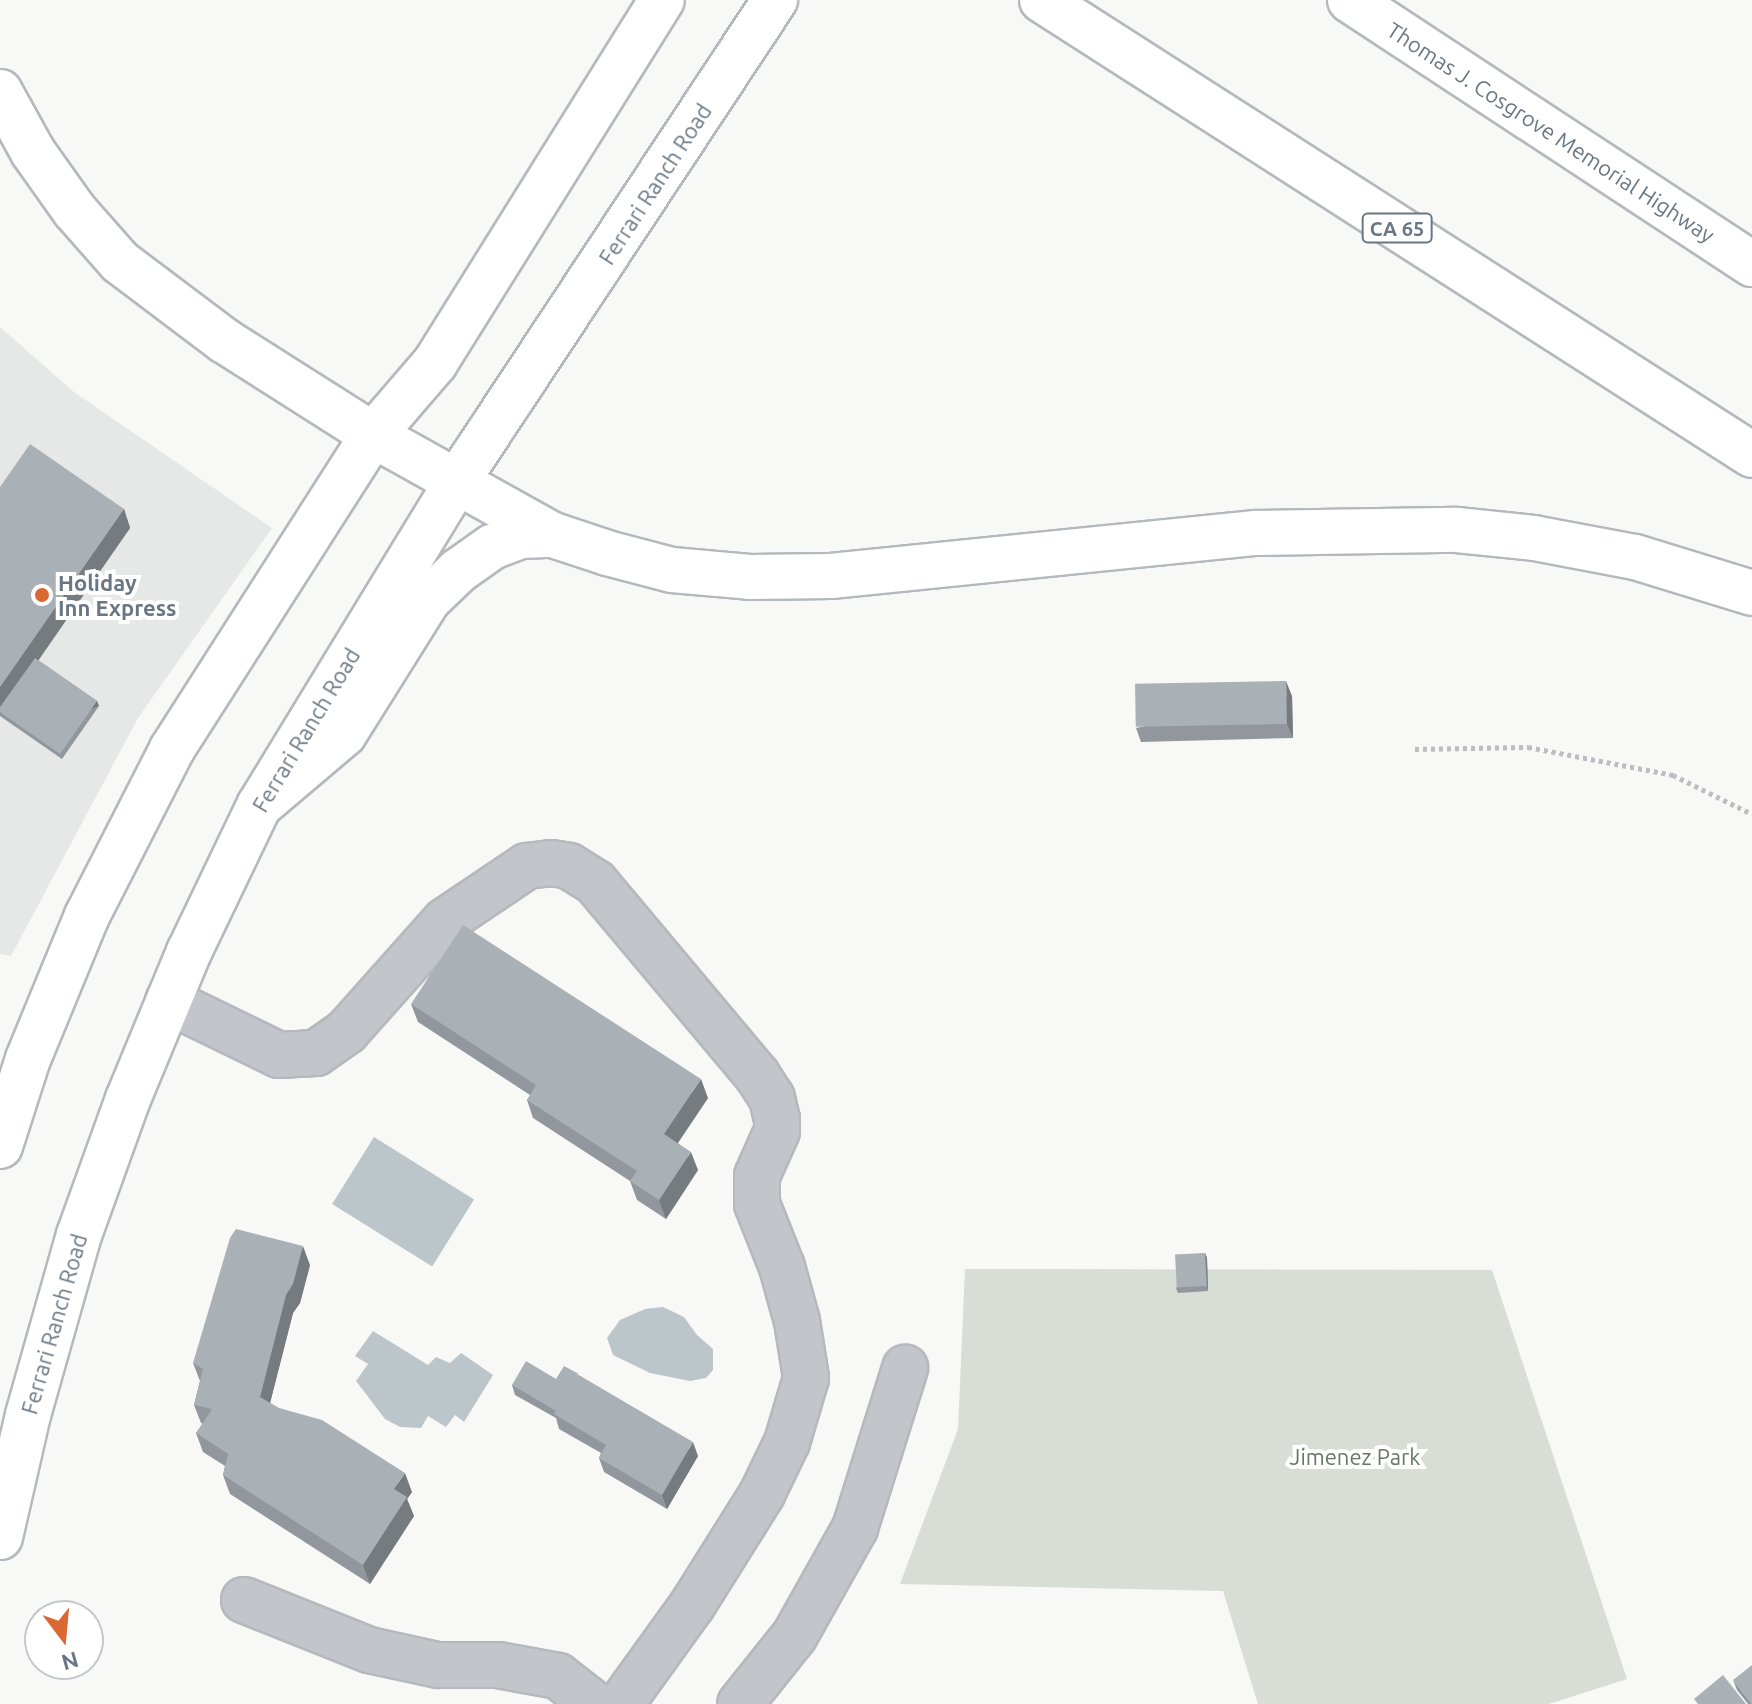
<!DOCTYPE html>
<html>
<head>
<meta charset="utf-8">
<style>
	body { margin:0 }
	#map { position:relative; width:1752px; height:1704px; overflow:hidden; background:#f8f8f6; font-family:Ubuntu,sans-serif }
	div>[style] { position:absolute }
	.built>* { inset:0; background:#e6e7e7 }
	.green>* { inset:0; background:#d8ddd5 }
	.water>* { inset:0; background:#bcc5ca; transform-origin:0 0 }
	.path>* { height:5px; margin-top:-2.5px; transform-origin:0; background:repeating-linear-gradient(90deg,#bcbec1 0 4px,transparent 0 8px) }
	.roads { filter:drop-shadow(2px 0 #b5b9bd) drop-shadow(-2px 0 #b5b9bd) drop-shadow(0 2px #b5b9bd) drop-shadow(0 -2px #b5b9bd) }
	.minor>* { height:44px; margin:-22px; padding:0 22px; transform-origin:22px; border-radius:22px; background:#c2c5c9 }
	.major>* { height:44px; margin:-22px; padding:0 22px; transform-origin:22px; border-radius:22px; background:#fff }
	.highway>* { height:44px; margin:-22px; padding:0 22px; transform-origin:22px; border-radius:22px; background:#fff }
	.wall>* { inset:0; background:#91979d }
	.shaded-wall>* { inset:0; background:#767b7f; transform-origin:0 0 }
	.building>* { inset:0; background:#a9b0b6; transform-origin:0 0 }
	.dots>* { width:22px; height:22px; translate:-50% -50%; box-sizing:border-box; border:4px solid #fff; border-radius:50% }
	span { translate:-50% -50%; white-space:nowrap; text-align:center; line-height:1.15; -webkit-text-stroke:8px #fff; paint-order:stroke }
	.shield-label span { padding:2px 6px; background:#fff; border:2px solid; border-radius:6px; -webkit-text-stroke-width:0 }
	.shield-label { font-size:20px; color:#697785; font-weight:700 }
	.street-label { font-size:22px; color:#697785 }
	.poi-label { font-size:22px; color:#697785; font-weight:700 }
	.left { translate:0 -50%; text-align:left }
	.park-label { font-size:22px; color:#667864 }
	.north { position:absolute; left:24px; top:1600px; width:80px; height:80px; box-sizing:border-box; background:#fff; border:2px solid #c3c9ce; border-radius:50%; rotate:164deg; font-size:22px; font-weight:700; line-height:32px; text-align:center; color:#697785 }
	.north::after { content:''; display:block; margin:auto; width:28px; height:36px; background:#da6835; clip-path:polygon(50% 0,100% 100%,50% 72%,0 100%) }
</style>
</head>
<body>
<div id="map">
	<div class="built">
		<i style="clip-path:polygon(0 327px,74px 392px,272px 528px,138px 718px,11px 956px,0 954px)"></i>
	</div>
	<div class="green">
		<i style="clip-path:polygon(965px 1269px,1492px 1270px,1627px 1679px,1549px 1704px,1258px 1704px,1223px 1591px,900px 1584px,958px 1429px)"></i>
	</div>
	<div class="water">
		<i style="left:374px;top:1137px;width:118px;height:79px;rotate:32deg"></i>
		<i style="clip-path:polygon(663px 1307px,684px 1317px,697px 1335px,713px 1349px,713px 1370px,706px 1378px,690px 1381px,650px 1373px,613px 1355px,607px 1338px,620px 1320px,645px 1309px)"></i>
		<i style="clip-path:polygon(373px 1331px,428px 1365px,436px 1357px,450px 1363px,461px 1353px,493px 1375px,464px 1422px,455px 1415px,446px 1427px,428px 1416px,421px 1428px,400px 1427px,385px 1419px,356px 1381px,368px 1364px,355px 1356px)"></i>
	</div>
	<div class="path">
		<i style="left:1415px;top:749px;width:113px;rotate:-1deg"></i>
		<i style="left:1528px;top:747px;width:148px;rotate:10.9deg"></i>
		<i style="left:1673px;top:775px;width:88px;rotate:26.3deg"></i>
	</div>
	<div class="roads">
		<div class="minor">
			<i style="left:168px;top:1001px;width:123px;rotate:25.9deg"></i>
			<i style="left:279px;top:1055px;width:37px;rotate:-3deg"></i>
			<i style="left:316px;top:1053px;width:38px;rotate:-35deg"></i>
			<i style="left:347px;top:1031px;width:147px;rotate:-48.3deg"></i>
			<i style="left:445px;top:921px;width:99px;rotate:-33.9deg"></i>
			<i style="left:527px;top:866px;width:24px;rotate:-7deg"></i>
			<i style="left:551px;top:863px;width:18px;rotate:9deg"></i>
			<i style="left:569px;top:866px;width:31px;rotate:32deg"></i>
			<i style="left:595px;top:882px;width:252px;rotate:50deg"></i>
			<i style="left:757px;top:1075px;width:27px;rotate:57deg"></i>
			<i style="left:772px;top:1098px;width:22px;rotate:77deg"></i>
			<i style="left:777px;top:1119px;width:12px;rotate:90deg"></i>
			<i style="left:777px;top:1131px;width:49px;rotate:114deg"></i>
			<i style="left:757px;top:1176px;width:28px;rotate:90deg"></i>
			<i style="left:757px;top:1204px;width:68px;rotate:68.4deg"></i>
			<i style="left:782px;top:1267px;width:56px;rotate:74.5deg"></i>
			<i style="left:797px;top:1321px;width:58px;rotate:81deg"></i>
			<i style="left:806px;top:1378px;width:67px;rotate:106.5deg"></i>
			<i style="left:787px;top:1442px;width:58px;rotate:115.7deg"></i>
			<i style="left:762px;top:1494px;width:130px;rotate:122.1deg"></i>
			<i style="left:693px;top:1604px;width:123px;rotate:125.8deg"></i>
			<i style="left:244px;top:1600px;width:135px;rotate:21.8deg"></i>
			<i style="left:369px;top:1650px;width:71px;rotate:12.3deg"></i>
			<i style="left:438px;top:1665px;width:60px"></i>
			<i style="left:498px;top:1665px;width:61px;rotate:10.4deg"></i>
			<i style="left:558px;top:1676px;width:46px;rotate:37.9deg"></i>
			<i style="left:740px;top:1704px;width:88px;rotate:-51.4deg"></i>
			<i style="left:795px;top:1635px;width:123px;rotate:-60.7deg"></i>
			<i style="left:855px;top:1528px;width:168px;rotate:-72.6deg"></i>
		</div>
		<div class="major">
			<i style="left:0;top:1146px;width:91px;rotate:-72.2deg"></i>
			<i style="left:28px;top:1059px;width:155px;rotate:-67.6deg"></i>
			<i style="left:87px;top:916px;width:187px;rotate:-63deg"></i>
			<i style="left:172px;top:749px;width:373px;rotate:-57.4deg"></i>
			<i style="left:373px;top:435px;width:95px;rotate:-49.3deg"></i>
			<i style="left:435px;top:363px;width:428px;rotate:-58deg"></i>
			<i style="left:0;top:1537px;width:125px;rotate:-77.1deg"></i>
			<i style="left:28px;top:1415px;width:187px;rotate:-74.2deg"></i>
			<i style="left:79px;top:1235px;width:145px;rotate:-70.2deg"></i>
			<i style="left:128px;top:1099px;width:159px;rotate:-67.5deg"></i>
			<i style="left:189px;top:952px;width:162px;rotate:-64.4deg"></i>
			<i style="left:259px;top:806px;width:381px;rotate:-58.6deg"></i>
			<i style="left:457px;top:481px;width:577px;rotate:-56.53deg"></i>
		</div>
		<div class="highway">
			<i style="left:1042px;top:0;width:843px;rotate:32.65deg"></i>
			<i style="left:1350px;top:0;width:481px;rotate:33.3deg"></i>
			<i style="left:0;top:92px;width:68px;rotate:61.2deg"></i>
			<i style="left:33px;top:152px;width:72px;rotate:54.6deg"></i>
			<i style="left:75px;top:211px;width:68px;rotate:48.6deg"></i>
			<i style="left:120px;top:262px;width:131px;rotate:37deg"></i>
			<i style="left:225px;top:341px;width:175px;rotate:32.4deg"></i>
			<i style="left:373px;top:435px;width:206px;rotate:29.1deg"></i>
			<i style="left:553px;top:535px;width:57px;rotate:18.4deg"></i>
			<i style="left:607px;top:553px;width:67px;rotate:14.7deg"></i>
			<i style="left:672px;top:570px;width:78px;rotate:5.1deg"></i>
			<i style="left:750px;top:577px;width:81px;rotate:-0.7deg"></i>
			<i style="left:831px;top:576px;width:427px;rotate:-5.8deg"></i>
			<i style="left:1256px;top:533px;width:201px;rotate:-0.9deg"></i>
			<i style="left:1457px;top:530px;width:77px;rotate:5.9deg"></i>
			<i style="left:1534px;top:538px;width:103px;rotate:10.7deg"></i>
			<i style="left:1635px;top:557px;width:122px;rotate:17.1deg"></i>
			<i style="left:259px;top:806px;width:111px;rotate:-40.3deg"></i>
			<i style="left:344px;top:734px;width:158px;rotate:-57.9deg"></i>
			<i style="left:428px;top:600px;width:42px;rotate:-44deg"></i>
			<i style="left:458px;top:571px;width:42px;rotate:-35.2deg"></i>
			<i style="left:492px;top:547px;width:31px;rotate:-21deg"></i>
			<i style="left:521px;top:536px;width:32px;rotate:-2deg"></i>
		</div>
	</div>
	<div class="wall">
		<i style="clip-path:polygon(0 487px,124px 509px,130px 528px,38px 660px,97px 701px,99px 706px,62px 759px,0 716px)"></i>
		<i style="clip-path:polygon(1292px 696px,1293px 738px,1141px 742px,1136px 728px)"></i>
		<i style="clip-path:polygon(411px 1004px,708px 1098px,678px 1143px,698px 1170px,666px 1219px,637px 1200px,630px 1181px,533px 1118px,527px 1100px,530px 1095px,418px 1022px)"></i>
		<i style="clip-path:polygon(1205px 1253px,1207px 1258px,1208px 1291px,1178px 1293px,1176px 1288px)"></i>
		<i style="clip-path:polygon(310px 1265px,300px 1303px,293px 1313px,270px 1403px,412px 1492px,407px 1499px,414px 1516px,370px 1584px,230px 1494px,223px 1475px,225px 1466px,203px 1452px,196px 1433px,203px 1424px,201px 1423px,194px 1405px,200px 1381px,193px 1363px)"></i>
		<i style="clip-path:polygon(580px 1376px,698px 1456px,667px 1509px,604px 1472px,599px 1458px,601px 1453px,559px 1429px,556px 1418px,515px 1395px,512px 1385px)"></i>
		<i style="clip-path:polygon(1733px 1680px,1752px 1704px,1748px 1704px,1737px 1690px)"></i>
	</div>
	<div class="shaded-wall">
		<i style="clip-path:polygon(124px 509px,130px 528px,2px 713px,0 712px,0 687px)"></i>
		<i style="clip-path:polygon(1286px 681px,1292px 696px,1293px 738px,1287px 724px)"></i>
		<i style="left:97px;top:701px;width:5px;height:65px;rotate:68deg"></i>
		<i style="clip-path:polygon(701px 1079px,708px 1098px,671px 1153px,664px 1134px)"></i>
		<i style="clip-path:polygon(691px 1152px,698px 1170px,666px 1219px,659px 1200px)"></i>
		<i style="clip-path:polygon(303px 1246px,310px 1265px,300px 1303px,293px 1313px,267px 1415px,260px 1397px,286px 1295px)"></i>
		<i style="clip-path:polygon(1205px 1253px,1207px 1258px,1208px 1291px,1207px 1286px)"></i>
		<i style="clip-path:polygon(693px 1442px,698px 1456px,667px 1509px,662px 1495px)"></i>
		<i style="clip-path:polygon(405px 1473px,412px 1492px,407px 1499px,414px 1516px,370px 1584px,363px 1565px,394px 1489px)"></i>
	</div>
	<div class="building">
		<i style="clip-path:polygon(30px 444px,124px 509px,0 687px,0 487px)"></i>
		<i style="clip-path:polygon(35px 658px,97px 701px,60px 754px,0 712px,0 707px)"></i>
		<i style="left:1286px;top:681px;width:43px;height:151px;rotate:89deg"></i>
		<i style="clip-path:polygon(463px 925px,701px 1079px,664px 1134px,691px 1152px,659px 1200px,630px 1181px,637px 1171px,527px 1100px,536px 1085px,411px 1004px)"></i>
		<i style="clip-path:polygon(236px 1229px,303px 1246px,293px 1284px,286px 1295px,260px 1397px,279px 1408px,322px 1420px,405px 1473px,394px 1489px,407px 1497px,363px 1565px,223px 1475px,228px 1454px,196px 1433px,212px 1409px,194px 1405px,203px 1369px,193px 1363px,230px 1238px)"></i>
		<i style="left:1205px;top:1253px;width:33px;height:30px;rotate:87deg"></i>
		<i style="clip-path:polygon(526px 1361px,556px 1379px,564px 1366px,579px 1374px,577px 1374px,556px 1411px,512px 1385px)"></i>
		<i style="clip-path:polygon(577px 1374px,693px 1442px,662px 1495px,599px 1458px,606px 1445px,554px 1414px)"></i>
		<i style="clip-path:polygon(1752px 1665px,1752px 1704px,1733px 1680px)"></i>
		<i style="clip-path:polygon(1723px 1675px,1746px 1704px,1698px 1704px,1694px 1699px)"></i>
	</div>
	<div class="dots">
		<i style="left:42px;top:595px;background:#da6835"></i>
	</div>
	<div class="shield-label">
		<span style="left:1397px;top:228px">CA 65</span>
	</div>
	<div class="street-label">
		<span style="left:1551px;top:132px;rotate:33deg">Thomas J. Cosgrove Memorial Highway</span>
		<span style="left:655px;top:184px;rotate:-57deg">Ferrari Ranch Road</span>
		<span style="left:306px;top:730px;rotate:-59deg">Ferrari Ranch Road</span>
		<span style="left:54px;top:1324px;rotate:-74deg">Ferrari Ranch Road</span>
	</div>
	<div class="poi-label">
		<span class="left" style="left:58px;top:595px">Holiday<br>Inn Express</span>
	</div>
	<div class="park-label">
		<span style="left:1355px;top:1457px">Jimenez Park</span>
	</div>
	<div class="north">N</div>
</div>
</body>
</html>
